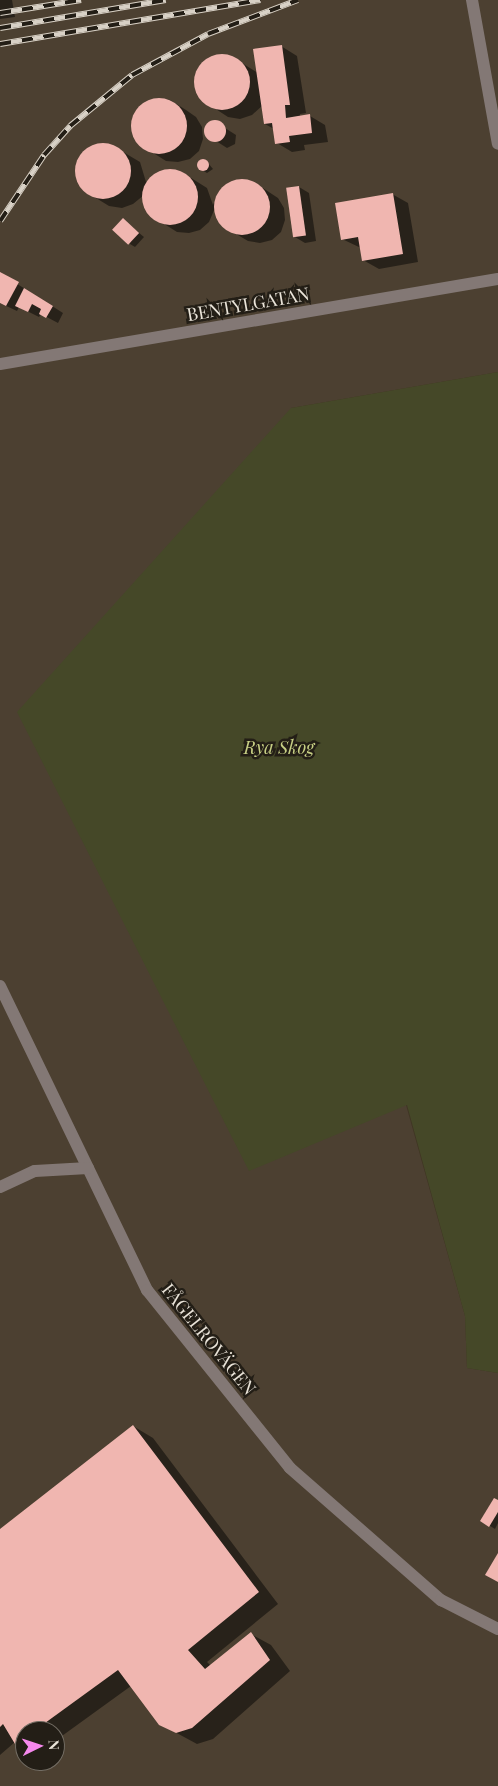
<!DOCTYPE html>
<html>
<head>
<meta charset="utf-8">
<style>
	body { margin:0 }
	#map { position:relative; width:498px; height:1786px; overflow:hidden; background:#403624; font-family:"Playfair Display",serif }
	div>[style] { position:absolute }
	.industrial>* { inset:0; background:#4c4031 }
	.green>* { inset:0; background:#454828 }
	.shadow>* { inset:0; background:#0007 }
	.building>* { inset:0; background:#f0b6b0; transform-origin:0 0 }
	.round { border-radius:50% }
	.minor>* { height:12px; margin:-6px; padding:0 6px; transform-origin:6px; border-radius:6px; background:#837875 }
	.rail>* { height:5.5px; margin-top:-2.75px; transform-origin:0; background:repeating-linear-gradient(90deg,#231e16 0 11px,#d8d1c6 0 22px); box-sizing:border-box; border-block:1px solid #d8d1c6 }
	span { translate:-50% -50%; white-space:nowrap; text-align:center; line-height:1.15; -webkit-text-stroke:5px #231e16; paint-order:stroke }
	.street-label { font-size:18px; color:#eae4d9 }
	.park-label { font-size:18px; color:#c7cf84; font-style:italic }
	.north { position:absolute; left:15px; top:1721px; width:50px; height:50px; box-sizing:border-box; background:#231e16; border:1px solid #736d64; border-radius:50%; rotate:86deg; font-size:14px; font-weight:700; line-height:20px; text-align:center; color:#eae4d9 }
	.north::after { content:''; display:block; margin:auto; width:18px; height:22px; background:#f688ed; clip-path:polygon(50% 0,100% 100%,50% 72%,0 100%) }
</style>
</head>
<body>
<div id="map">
	<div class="industrial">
		<i style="clip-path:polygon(evenodd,0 0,498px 0,498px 372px,291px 408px,406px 1105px,465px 1316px,467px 1368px,498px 1373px,498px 1786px,0 1786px,0 0,25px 1731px,55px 1731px,55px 1761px,25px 1761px,25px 1731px)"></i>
	</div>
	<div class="green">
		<i style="clip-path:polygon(498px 372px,498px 1373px,467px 1368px,465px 1316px,407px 1105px,249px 1171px,17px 712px,291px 408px)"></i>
	</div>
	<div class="shadow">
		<i style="clip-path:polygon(0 0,12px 0,15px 17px,0 19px)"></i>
		<i style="clip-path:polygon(281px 46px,297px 56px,306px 113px,300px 114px,300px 117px,310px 116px,325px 125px,328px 142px,304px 145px,305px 150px,292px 152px,277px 143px,274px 129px,265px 124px,263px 105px,252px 115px,240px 119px,228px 117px,202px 100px,196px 90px,195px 78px,199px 67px,208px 58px,220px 55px,232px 57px,258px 73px)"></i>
		<i style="clip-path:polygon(158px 98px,170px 100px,186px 110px,196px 117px,202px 127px,203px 139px,199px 151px,190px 159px,178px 162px,166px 161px,139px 144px,133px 133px,133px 121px,137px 110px,146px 102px)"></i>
		<i style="clip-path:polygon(214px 121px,236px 135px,235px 144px,227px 148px,205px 134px,207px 125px)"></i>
		<i style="clip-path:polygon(101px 144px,113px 146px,140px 162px,146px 182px,157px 173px,168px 169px,180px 171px,207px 188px,213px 205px,219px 191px,228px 183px,239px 179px,252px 181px,278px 198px,284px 208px,285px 220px,281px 232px,272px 240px,260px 243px,248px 241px,221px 225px,215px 208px,209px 222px,200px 230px,189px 233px,177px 232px,150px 215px,144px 195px,133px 204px,122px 208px,109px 206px,83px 190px,77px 179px,76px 167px,80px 156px,89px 147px)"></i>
		<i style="clip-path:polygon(203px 160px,208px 163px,213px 169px,207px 173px,202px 170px,198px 164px)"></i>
		<i style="clip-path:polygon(299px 187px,309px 193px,316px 241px,305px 243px,295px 237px)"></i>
		<i style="clip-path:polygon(392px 194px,408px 203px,418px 262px,379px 269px,363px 260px,361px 248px,342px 239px)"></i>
		<i style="clip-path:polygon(123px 220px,144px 237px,135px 247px,130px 244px)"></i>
		<i style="clip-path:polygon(0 273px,63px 313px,58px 323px,41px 314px,39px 317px,19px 307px,17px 311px,0 303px)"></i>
		<i style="clip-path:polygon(133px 1426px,153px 1438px,278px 1604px,207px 1662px,211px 1666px,251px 1634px,271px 1645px,290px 1671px,213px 1739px,197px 1744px,160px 1724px,131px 1686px,55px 1741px,55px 1731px,25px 1731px,25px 1749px,15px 1742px,0 1755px,0 1531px)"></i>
		<i style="clip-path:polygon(498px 1502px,498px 1523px,495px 1529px,482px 1521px)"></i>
	</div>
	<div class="building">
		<i style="clip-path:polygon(282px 45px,290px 105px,285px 105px,286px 118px,310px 114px,312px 133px,289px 136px,290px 142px,275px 144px,272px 123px,264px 124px,253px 49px)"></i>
		<i class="round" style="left:194px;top:54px;width:56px;height:56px"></i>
		<i class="round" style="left:131px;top:98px;width:56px;height:56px"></i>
		<i class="round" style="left:204px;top:120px;width:22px;height:22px"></i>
		<i class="round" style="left:75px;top:143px;width:56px;height:56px"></i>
		<i class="round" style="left:197px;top:159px;width:12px;height:12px"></i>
		<i class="round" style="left:142px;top:169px;width:56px;height:56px"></i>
		<i class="round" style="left:214px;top:179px;width:56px;height:56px"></i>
		<i style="left:299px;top:186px;width:50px;height:13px;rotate:82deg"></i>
		<i style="clip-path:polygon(393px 193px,403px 254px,362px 261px,358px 237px,341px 240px,335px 203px)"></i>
		<i style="left:123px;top:218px;width:22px;height:16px;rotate:43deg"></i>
		<i style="clip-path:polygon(0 272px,19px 282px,6px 306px,0 303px)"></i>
		<i style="clip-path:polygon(24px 288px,53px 306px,46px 318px,39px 314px,41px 309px,32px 304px,28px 312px,15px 306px)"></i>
		<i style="clip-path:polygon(133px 1425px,259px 1592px,188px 1650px,205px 1669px,251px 1632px,270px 1660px,192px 1728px,176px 1733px,159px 1725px,118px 1670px,34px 1731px,25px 1731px,25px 1737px,15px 1744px,3px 1724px,0 1727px,0 1529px)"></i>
		<i style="clip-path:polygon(494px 1498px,498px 1500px,498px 1512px,489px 1527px,480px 1521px)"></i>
		<i style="clip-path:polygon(498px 1553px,498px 1582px,485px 1575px)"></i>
	</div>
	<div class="minor">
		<i style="left:472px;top:0;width:146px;rotate:79.8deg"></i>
		<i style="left:0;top:364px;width:505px;rotate:-9.69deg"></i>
		<i style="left:0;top:986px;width:338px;rotate:64.2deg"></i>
		<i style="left:147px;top:1290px;width:228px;rotate:51.2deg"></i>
		<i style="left:290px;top:1468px;width:201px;rotate:41.2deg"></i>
		<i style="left:441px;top:1600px;width:64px;rotate:27deg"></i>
		<i style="left:0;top:1187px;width:38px;rotate:-25deg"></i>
		<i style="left:35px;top:1171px;width:53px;rotate:-3.2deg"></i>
	</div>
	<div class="rail">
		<i style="left:0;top:13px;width:82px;rotate:-9.1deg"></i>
		<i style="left:0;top:28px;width:168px;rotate:-9.6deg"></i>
		<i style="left:0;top:44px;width:264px;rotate:-9.6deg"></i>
		<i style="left:0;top:221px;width:79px;rotate:-56.3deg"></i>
		<i style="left:44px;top:155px;width:39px;rotate:-48deg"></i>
		<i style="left:70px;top:126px;width:80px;rotate:-39.4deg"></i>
		<i style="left:132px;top:75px;width:86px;rotate:-28.3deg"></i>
		<i style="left:208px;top:34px;width:96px;rotate:-20.7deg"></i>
	</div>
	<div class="street-label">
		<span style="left:248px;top:304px;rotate:-10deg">BENTYLGATAN</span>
		<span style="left:209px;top:1339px;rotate:51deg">FÅGELROVÄGEN</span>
	</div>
	<div class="park-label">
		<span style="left:279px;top:747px">Rya Skog</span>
	</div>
	<div class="north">N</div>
</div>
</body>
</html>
